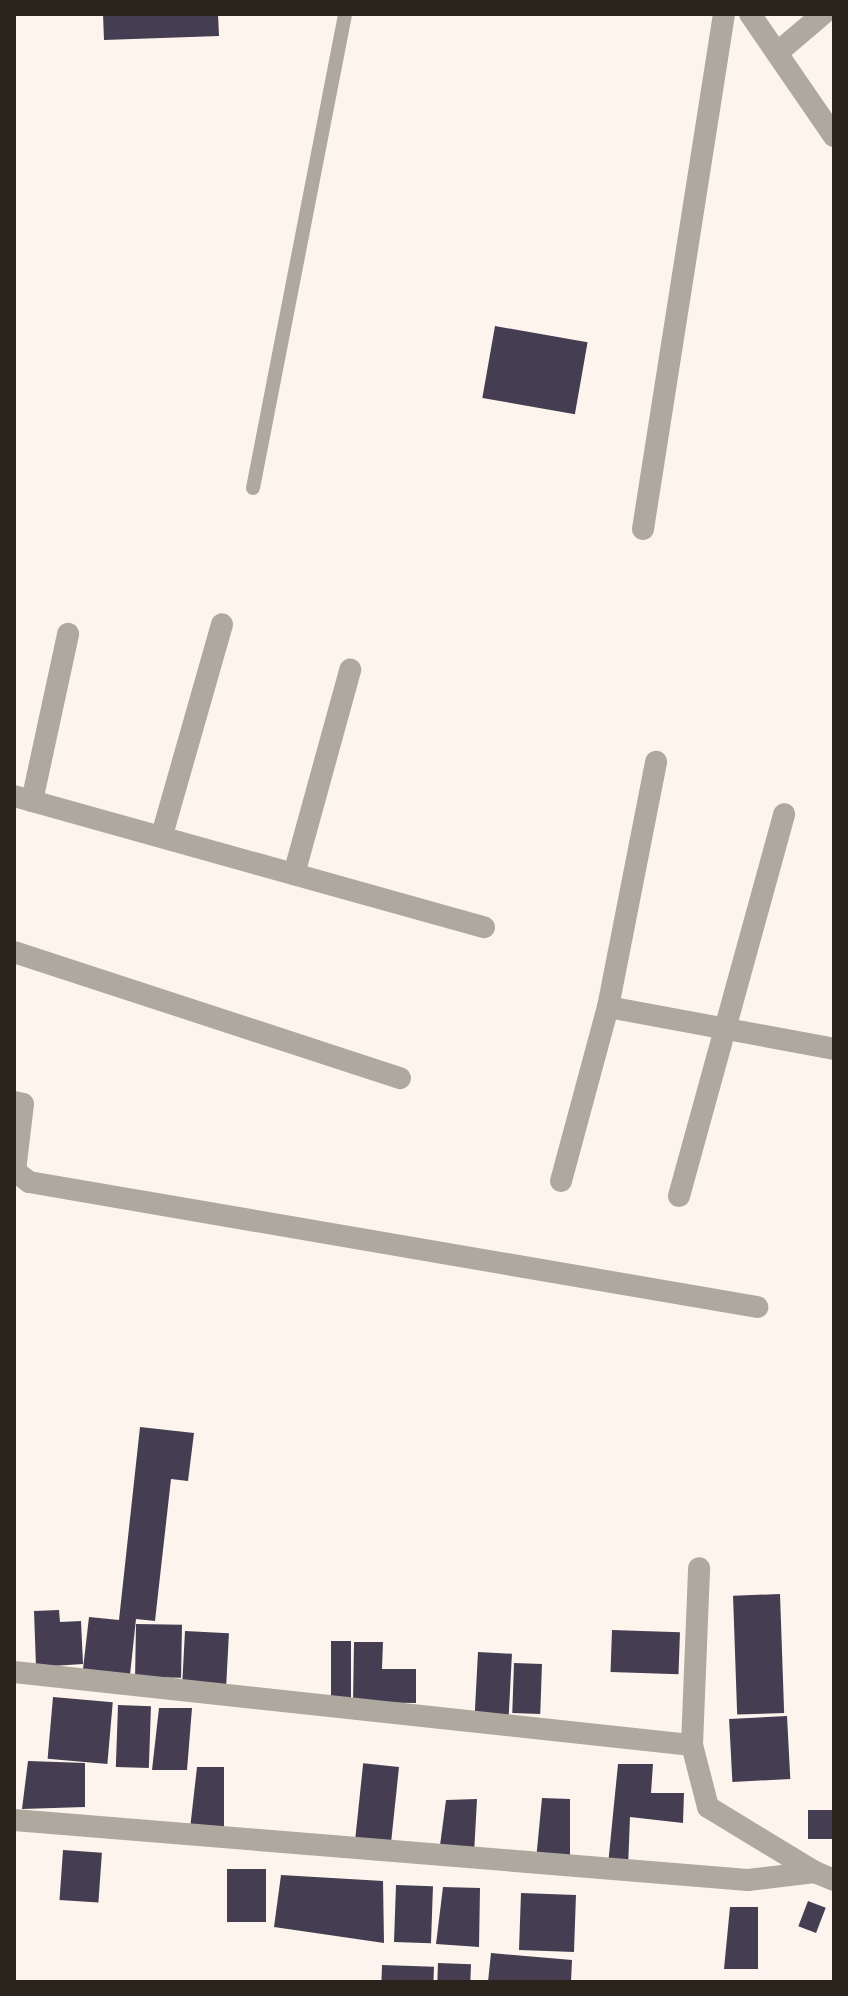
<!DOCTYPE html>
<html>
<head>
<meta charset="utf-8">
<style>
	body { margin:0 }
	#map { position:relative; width:848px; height:1996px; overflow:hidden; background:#fdf5ed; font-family:"Source Sans 3",sans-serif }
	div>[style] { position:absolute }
	.building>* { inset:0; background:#453e52; transform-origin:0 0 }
	.service>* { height:14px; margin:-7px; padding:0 7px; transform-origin:7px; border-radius:7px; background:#aea99e }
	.minor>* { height:22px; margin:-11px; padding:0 11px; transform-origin:11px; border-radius:11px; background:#aea99e }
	span { translate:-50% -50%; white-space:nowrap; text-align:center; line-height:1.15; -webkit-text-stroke:8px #fff; paint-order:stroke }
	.frame { position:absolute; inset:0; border:16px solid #2b241c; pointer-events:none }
</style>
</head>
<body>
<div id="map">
	<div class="building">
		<i style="clip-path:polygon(103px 14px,218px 14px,219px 36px,104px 40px)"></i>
		<i style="left:495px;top:326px;width:94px;height:73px;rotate:10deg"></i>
		<i style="clip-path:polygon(140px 1427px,194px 1433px,188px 1481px,171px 1479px,155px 1621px,136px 1619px,130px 1675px,83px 1669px,89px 1617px,119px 1620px)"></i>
		<i style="left:780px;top:1594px;width:119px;height:47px;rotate:88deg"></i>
		<i style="clip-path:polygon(59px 1610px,60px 1622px,81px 1621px,83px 1664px,36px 1667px,34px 1611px)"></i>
		<i style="left:136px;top:1624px;width:46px;height:53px;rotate:1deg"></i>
		<i style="left:612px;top:1630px;width:68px;height:42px;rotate:2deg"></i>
		<i style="left:185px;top:1631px;width:44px;height:52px;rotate:3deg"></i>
		<i style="left:331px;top:1641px;width:20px;height:57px"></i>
		<i style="clip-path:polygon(354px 1642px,383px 1642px,382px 1669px,416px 1669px,416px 1703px,353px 1702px)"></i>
		<i style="left:478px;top:1652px;width:34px;height:66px;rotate:3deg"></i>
		<i style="left:514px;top:1663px;width:28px;height:50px;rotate:2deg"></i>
		<i style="left:53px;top:1697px;width:60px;height:62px;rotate:5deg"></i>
		<i style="left:118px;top:1705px;width:33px;height:62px;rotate:2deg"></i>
		<i style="clip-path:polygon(159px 1708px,192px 1708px,187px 1770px,152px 1770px)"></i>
		<i style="left:787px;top:1716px;width:63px;height:58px;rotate:87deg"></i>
		<i style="clip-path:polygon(28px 1761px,85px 1763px,85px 1807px,22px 1809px)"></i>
		<i style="clip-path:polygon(618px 1764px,653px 1764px,651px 1793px,684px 1793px,683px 1823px,630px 1817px,628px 1868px,608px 1865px)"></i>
		<i style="clip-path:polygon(197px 1767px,224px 1767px,224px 1829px,190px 1829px)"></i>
		<i style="left:399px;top:1767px;width:81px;height:36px;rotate:96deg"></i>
		<i style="clip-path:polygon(542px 1798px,570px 1799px,570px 1861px,536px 1860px)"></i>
		<i style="clip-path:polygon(477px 1799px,474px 1854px,439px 1853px,446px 1800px)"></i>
		<i style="left:808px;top:1810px;width:26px;height:29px"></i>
		<i style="left:63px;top:1850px;width:39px;height:50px;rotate:4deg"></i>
		<i style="left:227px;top:1869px;width:39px;height:53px"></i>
		<i style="clip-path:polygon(281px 1875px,383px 1881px,384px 1943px,274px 1927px)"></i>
		<i style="left:396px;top:1885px;width:37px;height:57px;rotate:2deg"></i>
		<i style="clip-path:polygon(443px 1887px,480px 1888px,479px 1947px,436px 1944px)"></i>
		<i style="left:521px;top:1893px;width:55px;height:57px;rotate:2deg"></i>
		<i style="left:808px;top:1901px;width:19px;height:27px;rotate:21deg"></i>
		<i style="clip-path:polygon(730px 1907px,758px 1907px,758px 1969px,724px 1969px)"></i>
		<i style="clip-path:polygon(491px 1953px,572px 1960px,571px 1982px,488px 1982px)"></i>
		<i style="left:438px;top:1963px;width:33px;height:19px;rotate:2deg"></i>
		<i style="left:382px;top:1965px;width:52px;height:17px;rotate:2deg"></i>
	</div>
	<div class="service">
		<i style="left:253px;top:488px;width:483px;rotate:-79deg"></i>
	</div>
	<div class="minor">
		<i style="left:750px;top:14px;width:148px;rotate:55.5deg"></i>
		<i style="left:777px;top:53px;width:60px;rotate:-40.3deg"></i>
		<i style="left:643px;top:529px;width:521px;rotate:-81.06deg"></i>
		<i style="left:14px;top:796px;width:488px;rotate:15.6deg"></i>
		<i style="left:32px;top:801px;width:171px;rotate:-77.8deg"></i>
		<i style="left:162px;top:835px;width:219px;rotate:-74.1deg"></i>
		<i style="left:294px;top:874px;width:212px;rotate:-74.6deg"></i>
		<i style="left:14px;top:952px;width:406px;rotate:18.1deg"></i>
		<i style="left:608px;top:1007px;width:230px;rotate:10.5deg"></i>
		<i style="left:14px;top:1102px;width:9px;rotate:13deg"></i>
		<i style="left:23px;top:1104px;width:67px;rotate:96.8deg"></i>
		<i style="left:15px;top:1171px;width:18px;rotate:38deg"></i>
		<i style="left:29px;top:1182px;width:739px;rotate:9.74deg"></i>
		<i style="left:561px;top:1181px;width:180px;rotate:-74.9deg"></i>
		<i style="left:608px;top:1007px;width:250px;rotate:-78.9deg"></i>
		<i style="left:679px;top:1196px;width:396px;rotate:-74.6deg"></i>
		<i style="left:14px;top:1672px;width:682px;rotate:6.15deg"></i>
		<i style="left:692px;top:1745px;width:64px;rotate:75.5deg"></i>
		<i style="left:708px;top:1807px;width:125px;rotate:31.3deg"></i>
		<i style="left:692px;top:1745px;width:177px;rotate:-87.7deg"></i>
		<i style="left:14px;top:1820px;width:736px;rotate:4.67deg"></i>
		<i style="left:748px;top:1880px;width:67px;rotate:-6.8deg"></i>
		<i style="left:815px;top:1872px;width:21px;rotate:23deg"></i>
	</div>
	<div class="frame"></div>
</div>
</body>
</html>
